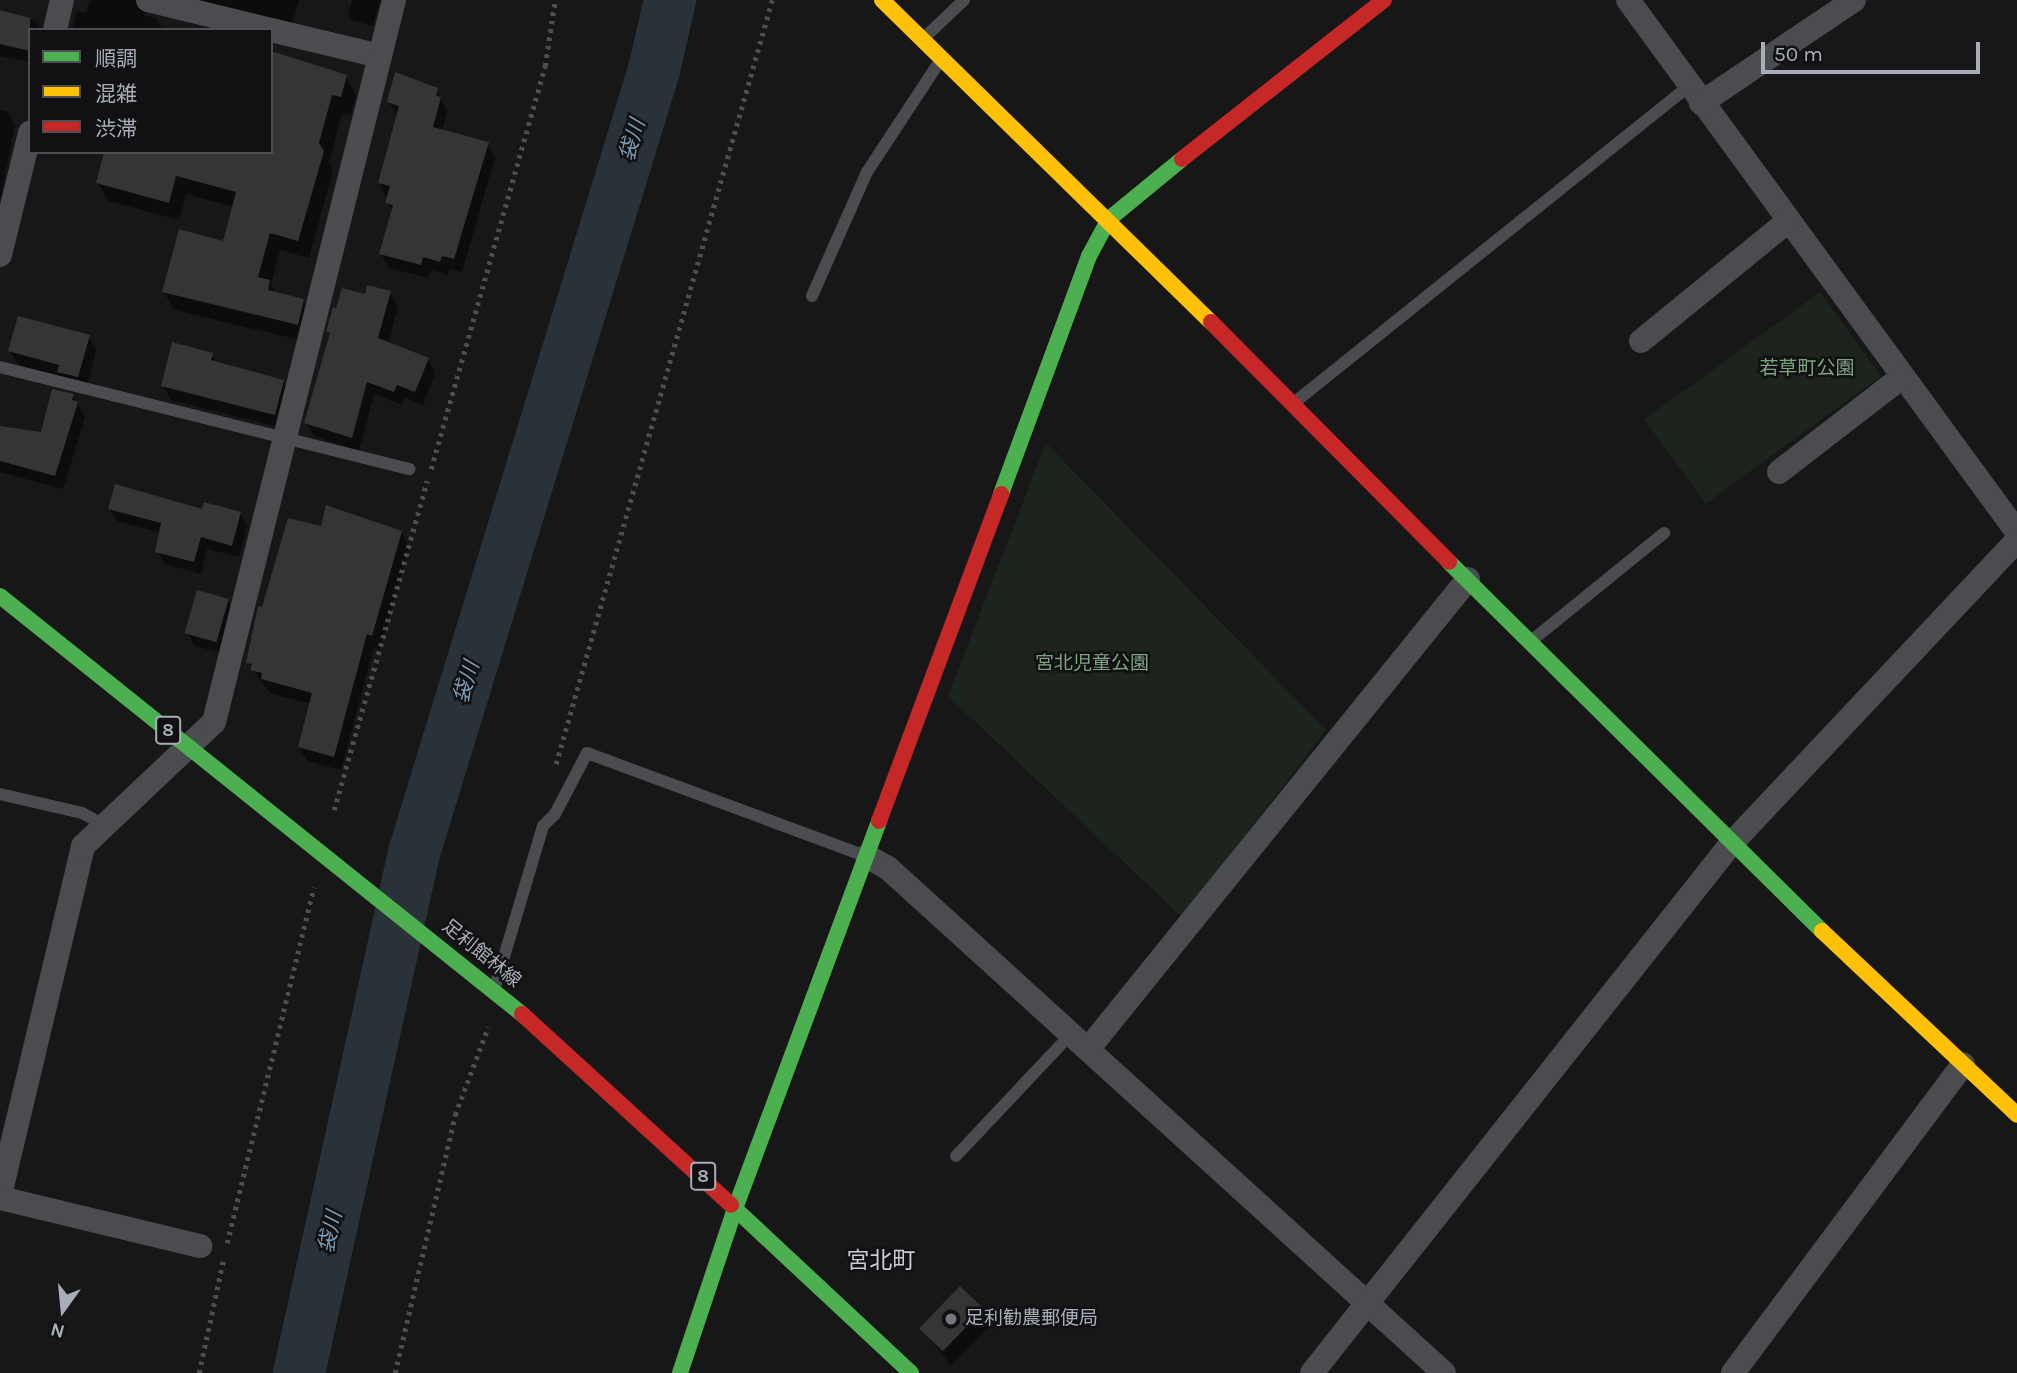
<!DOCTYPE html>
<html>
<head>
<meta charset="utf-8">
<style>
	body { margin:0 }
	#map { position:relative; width:2017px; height:1373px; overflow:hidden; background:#171717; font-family:Karla,"Noto Sans JP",sans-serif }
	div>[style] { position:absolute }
	.green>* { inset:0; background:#1d241e; transform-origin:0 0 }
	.shadow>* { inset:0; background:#0007 }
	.river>* { height:52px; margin:-26px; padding:0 26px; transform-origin:26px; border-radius:26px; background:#2a3239 }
	.building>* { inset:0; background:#353536; transform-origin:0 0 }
	.path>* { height:4.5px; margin-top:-2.25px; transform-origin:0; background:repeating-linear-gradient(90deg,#4d4e52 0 3.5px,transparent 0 8.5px) }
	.lane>* { height:12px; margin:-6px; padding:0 6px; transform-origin:6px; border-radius:6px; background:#4b4c50 }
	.street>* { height:24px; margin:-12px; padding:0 12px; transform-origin:12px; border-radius:12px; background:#4b4c50 }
	.fast>* { height:16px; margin:-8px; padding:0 8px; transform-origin:8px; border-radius:8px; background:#4caf50 }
	.slow>* { height:16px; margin:-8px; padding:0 8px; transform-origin:8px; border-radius:8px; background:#ffc107 }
	.jam>* { height:16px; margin:-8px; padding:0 8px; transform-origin:8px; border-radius:8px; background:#c62828 }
	.dots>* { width:19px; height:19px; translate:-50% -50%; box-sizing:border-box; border:4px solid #111113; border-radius:50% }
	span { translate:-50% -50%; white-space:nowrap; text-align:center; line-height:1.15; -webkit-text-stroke:5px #111113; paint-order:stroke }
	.shield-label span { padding:2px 5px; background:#111113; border:2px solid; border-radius:5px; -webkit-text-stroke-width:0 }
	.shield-label { font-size:18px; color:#a8adb8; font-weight:700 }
	.park-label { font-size:19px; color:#7fa381 }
	.street-label { font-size:19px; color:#a8adb8 }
	.poi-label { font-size:19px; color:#a8adb8 }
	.left { translate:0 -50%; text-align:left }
	.water-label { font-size:21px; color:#7f9bb3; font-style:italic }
	.quarter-label { font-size:23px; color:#c9ccd4 }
	.legend { position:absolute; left:28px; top:28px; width:245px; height:126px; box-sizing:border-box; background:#111113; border:2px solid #4d4f55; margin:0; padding:9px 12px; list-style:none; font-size:21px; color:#a8adb8 }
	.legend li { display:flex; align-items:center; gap:14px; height:35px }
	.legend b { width:35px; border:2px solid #4d4f55 }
	.north { position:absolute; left:28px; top:1275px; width:70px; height:70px; -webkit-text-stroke:5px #111113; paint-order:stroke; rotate:195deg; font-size:19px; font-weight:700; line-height:28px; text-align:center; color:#a8adb8 }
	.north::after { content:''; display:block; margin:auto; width:24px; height:32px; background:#a8adb8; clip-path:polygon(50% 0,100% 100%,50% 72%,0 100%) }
	.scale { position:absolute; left:1761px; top:42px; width:219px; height:32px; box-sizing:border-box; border:4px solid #a8adb8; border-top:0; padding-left:9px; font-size:21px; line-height:24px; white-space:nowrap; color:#a8adb8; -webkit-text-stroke:5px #111113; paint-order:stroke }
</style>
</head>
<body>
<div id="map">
	<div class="green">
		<i style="left:1820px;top:292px;width:104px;height:217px;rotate:54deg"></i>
		<i style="clip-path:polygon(1046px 443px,1326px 730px,1182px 917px,948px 696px)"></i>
	</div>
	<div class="shadow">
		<i style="clip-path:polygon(90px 0,178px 0,148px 7px,144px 15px,157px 19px,163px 30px,72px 30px,77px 11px,86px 13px)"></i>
		<i style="clip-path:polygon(181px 0,299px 0,289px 34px)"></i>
		<i style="clip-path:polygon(352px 0,380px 0,373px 26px,352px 20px,348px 14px)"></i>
		<i style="clip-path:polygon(0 13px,36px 21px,41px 30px,30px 30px,30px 62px,0 56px)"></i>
		<i style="clip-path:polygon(271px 48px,274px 53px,345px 76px,356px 95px,351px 115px,342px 113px,329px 163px,333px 170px,309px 258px,280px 250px,271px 285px,276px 294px,303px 301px,313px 319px,308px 342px,174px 310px,164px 292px,225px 243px,234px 207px,186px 194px,179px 220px,108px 201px,98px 183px,271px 152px)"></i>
		<i style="clip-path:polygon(437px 90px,447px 112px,442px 131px,487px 144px,495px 157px,462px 272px,449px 268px,448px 275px,431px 270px,428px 278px,389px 268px,381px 254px,392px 212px,380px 183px,397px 116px,389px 102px)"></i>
		<i style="clip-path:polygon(0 110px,8px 112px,15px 125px,0 201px)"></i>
		<i style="clip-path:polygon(390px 293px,398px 306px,388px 344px,428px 359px,435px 373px,423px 405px,404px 397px,402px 405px,374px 394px,359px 451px,314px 436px,306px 423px,331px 337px,328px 332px,366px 296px)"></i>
		<i style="clip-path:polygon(88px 336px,96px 350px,86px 390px,61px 376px,18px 365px,10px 351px)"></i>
		<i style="clip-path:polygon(212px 355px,217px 364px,283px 381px,291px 395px,283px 428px,171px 400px,163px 386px)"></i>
		<i style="clip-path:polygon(73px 396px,85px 417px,63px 489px,0 472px,0 427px,42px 434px)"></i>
		<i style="clip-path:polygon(110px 509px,240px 513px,247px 526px,239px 557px,207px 549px,201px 574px,165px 564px,157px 551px,161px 533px,117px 521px)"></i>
		<i style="clip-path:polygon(322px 528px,401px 532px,409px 546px,380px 649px,374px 647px,341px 770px,307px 761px,299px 747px,311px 704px,270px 693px,248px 663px)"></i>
		<i style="clip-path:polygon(228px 600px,236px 614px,226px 654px,195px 646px,187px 632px)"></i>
		<i style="clip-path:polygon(960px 1288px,991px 1324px,951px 1365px,921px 1329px)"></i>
	</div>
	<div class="river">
		<i style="left:299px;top:1373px;width:533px;rotate:-77.53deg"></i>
		<i style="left:414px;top:853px;width:819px;rotate:-72.96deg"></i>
		<i style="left:654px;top:70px;width:72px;rotate:-77.1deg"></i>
	</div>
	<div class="building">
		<i style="clip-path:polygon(0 10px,30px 18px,30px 51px,0 44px)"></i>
		<i style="clip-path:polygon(271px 51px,347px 75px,341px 97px,332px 95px,319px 143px,324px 151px,298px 241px,270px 233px,258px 277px,270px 280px,268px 290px,304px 299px,298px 325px,162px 292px,179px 229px,223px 241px,236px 192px,176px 176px,169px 203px,96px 183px,104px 152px,271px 152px)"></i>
		<i style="clip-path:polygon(395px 72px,438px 88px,436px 96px,441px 97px,433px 127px,489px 142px,454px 259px,442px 256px,440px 262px,423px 257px,421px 265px,379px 254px,393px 205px,385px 203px,390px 186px,378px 183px,399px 106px,387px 102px)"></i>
		<i style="clip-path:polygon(367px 285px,391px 291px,378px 338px,429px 358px,415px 392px,397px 385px,394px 392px,367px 382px,352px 438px,304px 423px,330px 333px,326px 332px,333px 307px,336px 308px,342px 288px,365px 294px)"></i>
		<i style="clip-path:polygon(18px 316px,90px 335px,78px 377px,57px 372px,59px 365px,8px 351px)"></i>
		<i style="clip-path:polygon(172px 342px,213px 353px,211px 360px,284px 380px,275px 415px,161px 386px)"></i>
		<i style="clip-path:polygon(52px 389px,74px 394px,72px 400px,78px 402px,55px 476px,0 461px,0 426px,41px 432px)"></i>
		<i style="clip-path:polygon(115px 484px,202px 509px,204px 502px,241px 512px,232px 546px,201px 537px,194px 562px,155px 552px,161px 523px,108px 509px)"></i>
		<i style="clip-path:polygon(326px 505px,402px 531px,372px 636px,367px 634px,334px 757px,298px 747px,312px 693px,261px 679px,262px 673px,250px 670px,252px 664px,246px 663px,258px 606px,262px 607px,288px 518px,321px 526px)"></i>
		<i style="left:197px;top:590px;width:33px;height:45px;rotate:16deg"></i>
		<i style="left:960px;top:1286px;width:33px;height:59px;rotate:44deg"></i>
	</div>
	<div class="path">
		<i style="left:431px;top:469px;width:419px;rotate:-74.2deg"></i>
		<i style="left:545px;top:66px;width:67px;rotate:-81.4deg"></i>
		<i style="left:556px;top:764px;width:794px;rotate:-74.21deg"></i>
		<i style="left:334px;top:810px;width:342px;rotate:-74.2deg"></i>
		<i style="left:227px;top:1243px;width:366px;rotate:-76.3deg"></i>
		<i style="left:199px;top:1373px;width:115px;rotate:-77.9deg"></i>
		<i style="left:395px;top:1373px;width:265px;rotate:-76.9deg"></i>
		<i style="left:455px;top:1115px;width:94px;rotate:-69.4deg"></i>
	</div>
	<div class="lane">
		<i style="left:924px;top:38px;width:55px;rotate:-43.5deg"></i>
		<i style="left:812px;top:296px;width:136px;rotate:-66.1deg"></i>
		<i style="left:867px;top:172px;width:133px;rotate:-56.7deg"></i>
		<i style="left:0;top:367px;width:422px;rotate:14deg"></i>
		<i style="left:1295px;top:402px;width:505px;rotate:-38.73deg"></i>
		<i style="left:1530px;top:642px;width:173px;rotate:-39.1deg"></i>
		<i style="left:0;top:794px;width:84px;rotate:13deg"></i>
		<i style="left:82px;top:813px;width:27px;rotate:28deg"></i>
		<i style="left:495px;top:987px;width:168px;rotate:-73.4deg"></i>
		<i style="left:543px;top:826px;width:17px;rotate:-45deg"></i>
		<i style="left:555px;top:814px;width:69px;rotate:-62.3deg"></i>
		<i style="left:587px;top:753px;width:294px;rotate:20.3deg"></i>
		<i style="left:956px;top:1156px;width:169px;rotate:-46.7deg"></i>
	</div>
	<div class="street">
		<i style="left:148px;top:0;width:127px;rotate:13.7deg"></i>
		<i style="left:1628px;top:0;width:659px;rotate:53.83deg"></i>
		<i style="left:55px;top:30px;width:31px;rotate:-77deg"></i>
		<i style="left:271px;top:30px;width:112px;rotate:13.4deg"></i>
		<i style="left:1701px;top:103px;width:184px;rotate:-33.9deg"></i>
		<i style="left:0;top:255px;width:126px;rotate:-76.2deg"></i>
		<i style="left:1641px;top:341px;width:188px;rotate:-39.2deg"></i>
		<i style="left:1779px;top:472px;width:155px;rotate:-37.7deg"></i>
		<i style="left:867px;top:856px;width:24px;rotate:30deg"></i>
		<i style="left:888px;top:868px;width:751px;rotate:42.25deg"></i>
		<i style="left:1089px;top:1048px;width:603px;rotate:-51.06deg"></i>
		<i style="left:0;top:1195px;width:359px;rotate:-76.6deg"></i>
		<i style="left:83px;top:846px;width:180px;rotate:-43.4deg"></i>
		<i style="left:214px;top:722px;width:744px;rotate:-76deg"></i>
		<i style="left:0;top:1198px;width:206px;rotate:13.5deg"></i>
		<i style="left:1312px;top:1373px;width:673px;rotate:-51.63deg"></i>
		<i style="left:1730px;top:845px;width:419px;rotate:-46.7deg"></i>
		<i style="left:1733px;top:1373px;width:385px;rotate:-53.3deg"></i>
	</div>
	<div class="fast">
		<i style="left:1001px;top:494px;width:254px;rotate:-69.7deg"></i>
		<i style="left:1089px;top:256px;width:42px;rotate:-61.6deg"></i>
		<i style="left:1109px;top:219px;width:94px;rotate:-39.4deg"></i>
		<i style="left:1449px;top:562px;width:525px;rotate:44.69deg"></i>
		<i style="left:0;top:596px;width:669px;rotate:38.69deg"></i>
		<i style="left:731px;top:1205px;width:246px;rotate:43deg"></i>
		<i style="left:680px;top:1373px;width:176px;rotate:-71.5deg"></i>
		<i style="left:736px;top:1206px;width:411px;rotate:-69.6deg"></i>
	</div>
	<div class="slow">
		<i style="left:882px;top:0;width:460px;rotate:44.4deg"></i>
		<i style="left:1822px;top:931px;width:268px;rotate:43.3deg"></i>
	</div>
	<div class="jam">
		<i style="left:1182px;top:159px;width:257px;rotate:-38.2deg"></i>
		<i style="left:1211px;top:322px;width:338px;rotate:45.2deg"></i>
		<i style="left:879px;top:821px;width:349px;rotate:-69.5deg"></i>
		<i style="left:522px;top:1014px;width:283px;rotate:42.4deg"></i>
	</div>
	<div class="dots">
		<i style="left:951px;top:1319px;background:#757880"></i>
	</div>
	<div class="shield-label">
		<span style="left:168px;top:730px">8</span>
		<span style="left:703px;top:1176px">8</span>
	</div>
	<div class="park-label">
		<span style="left:1807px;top:369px">若草町公園</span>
		<span style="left:1092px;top:664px">宮北児童公園</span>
	</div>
	<div class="street-label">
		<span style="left:481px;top:954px;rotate:39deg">足利館林線</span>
	</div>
	<div class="poi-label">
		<span class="left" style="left:965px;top:1319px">足利勧農郵便局</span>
	</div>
	<div class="water-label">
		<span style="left:632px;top:140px;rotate:-73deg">袋川</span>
		<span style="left:466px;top:682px;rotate:-73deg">袋川</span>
		<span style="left:330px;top:1232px;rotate:-77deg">袋川</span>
	</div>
	<div class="quarter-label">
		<span style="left:881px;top:1261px">宮北町</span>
	</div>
	<ul class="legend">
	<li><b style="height:9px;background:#4caf50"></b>順調</li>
	<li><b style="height:9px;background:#ffc107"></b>混雑</li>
	<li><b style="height:9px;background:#c62828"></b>渋滞</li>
	</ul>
	<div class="north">N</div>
	<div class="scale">50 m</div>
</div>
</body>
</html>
